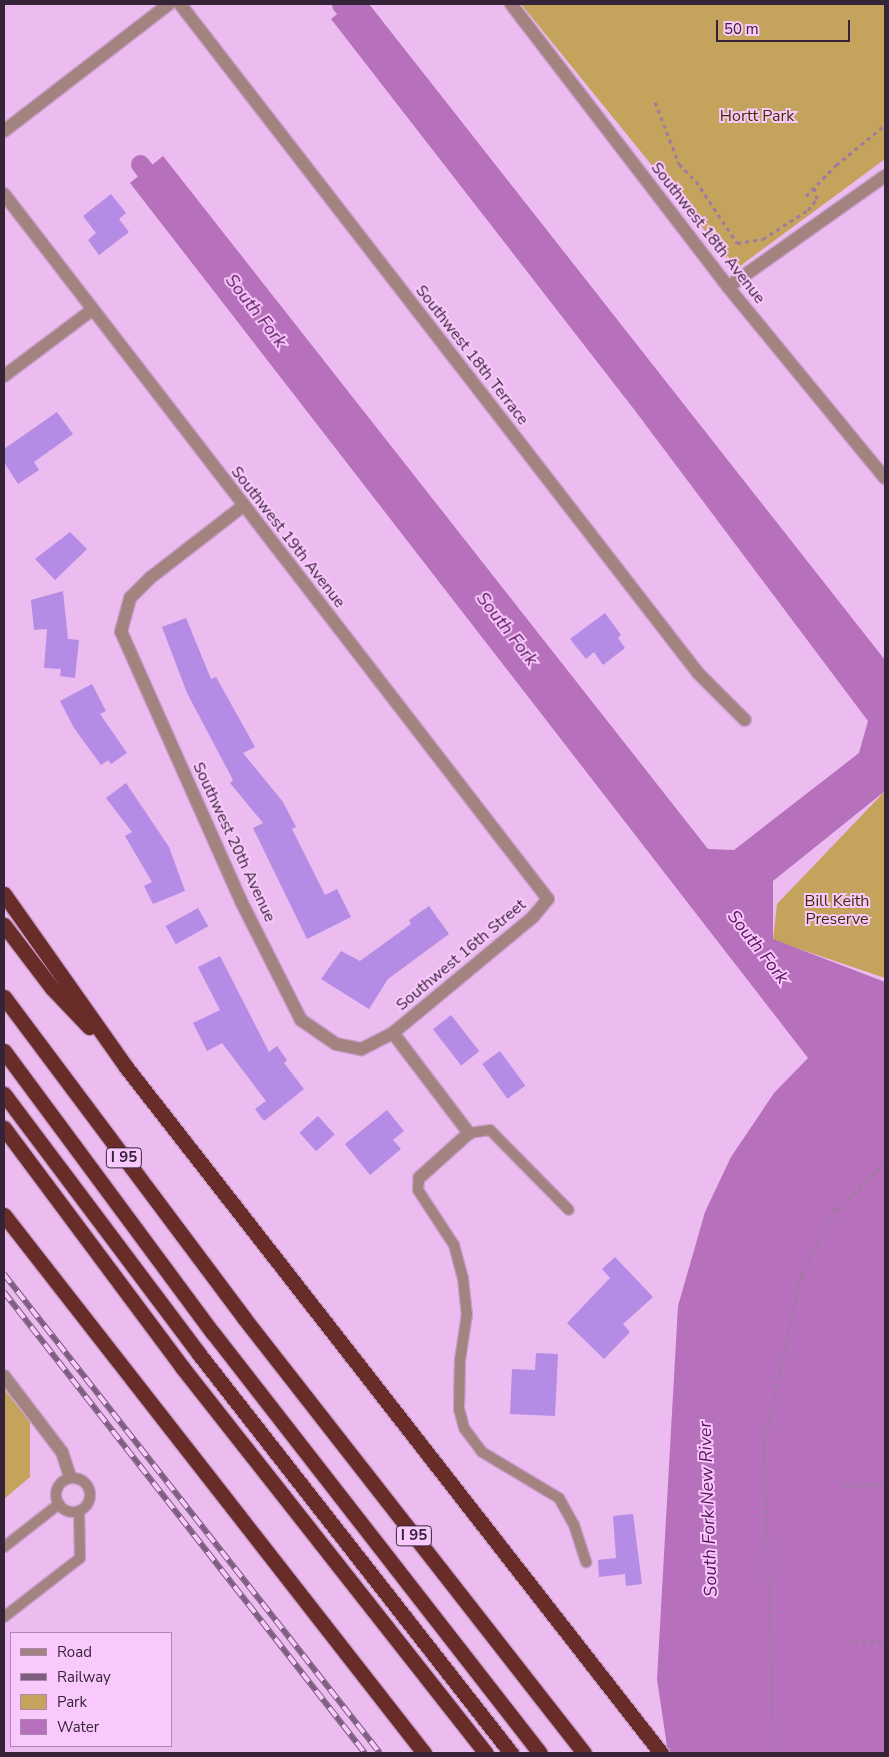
<!DOCTYPE html>
<style>
body{margin:0}
#map{position:relative;width:889px;height:1757px;overflow:hidden;background:#ecbbef;font-family:"Nunito Sans",sans-serif}
div>[style]{position:absolute}
.green>*{inset:0;background:#c5a35c}
.water>*{inset:0;background:#b770bc}
.canal>*{height:19px;margin:-9.5px;padding:0 9.5px;transform-origin:9.5px;border-radius:9.5px;background:#b770bc}
.building>*{inset:0;background:#b48be5;transform-origin:0 0}
.path>*{height:3px;margin-top:-1.5px;transform-origin:0;background:repeating-linear-gradient(90deg,#9f7ba1 0 4px,transparent 0 8px)}
.roads{filter:drop-shadow(1px 0 #c89dca) drop-shadow(-1px 0 #c89dca) drop-shadow(0 1px #c89dca) drop-shadow(0 -1px #c89dca)}
.lane>*{height:10px;margin:-5px;padding:0 5px;transform-origin:5px;border-radius:5px;background:#a28380}
.lane>.ring{margin:-5px;padding:0;box-sizing:content-box;background:none;border:10px solid #a28380;border-radius:50%}
.street>*{height:12px;margin:-6px;padding:0 6px;transform-origin:6px;border-radius:6px;background:#a28380}
.highway>*{height:15px;margin:-7.5px;padding:0 7.5px;transform-origin:7.5px;border-radius:7.5px;background:#682c29}
.rail>*{height:5.5px;margin-top:-2.75px;transform-origin:0;background:repeating-linear-gradient(90deg,#f9c8fc 0 11px,#7c5e7e 0 22px);box-sizing:border-box;border-block:1px solid #7c5e7e}
span{translate:-50% -50%;white-space:nowrap;text-align:center;line-height:1.15;-webkit-text-stroke:4px #f9c8fc;paint-order:stroke}
.shield-label span{padding:1px 4px;background:#f9c8fc;border:1px solid;border-radius:4px;-webkit-text-stroke-width:0}
.shield-label{font-size:15px;color:#362337;font-weight:700}
.park-label{font-size:16px;color:#412f00}
.street-label{font-size:16px;color:#362337}
.water-label{font-size:18px;color:#56145b;font-style:italic}
.frame{position:absolute;inset:0;border:5px solid #362337;pointer-events:none}
.legend{position:absolute;left:10px;top:1632px;width:162px;height:115px;box-sizing:border-box;background:#f9c8fc;border:1px solid #ab86ad;margin:0;padding:6px 9px;list-style:none;font-size:15px;color:#362337}
.legend li{display:flex;align-items:center;gap:10px;height:25px}
.legend b{width:25px;border:1px solid #ab86ad}
.scale{position:absolute;left:716px;top:20px;width:134px;height:22px;box-sizing:border-box;border:2px solid #362337;border-top:0;padding-left:6px;font-size:15px;line-height:18px;white-space:nowrap;color:#362337;-webkit-text-stroke:4px #f9c8fc;paint-order:stroke}
</style>
<div id="map">
<div class="green">
<div style="clip-path:polygon(521px 4px,885px 4px,885px 159px,736px 269px)"></div>
<div style="clip-path:polygon(885px 791px,885px 978px,773px 940px,777px 904px)"></div>
<div style="clip-path:polygon(4px 1389px,30px 1422px,30px 1477px,4px 1499px)"></div>
</div>
<div class="water">
<div style="clip-path:polygon(350px 4px,369px 4px,885px 660px,885px 791px,773px 881px,773px 939px,885px 982px,885px 1753px,668px 1753px,657px 1679px,678px 1306px,705px 1212px,731px 1157px,774px 1093px,808px 1058px,130px 183px,163px 156px,708px 849px,734px 850px,859px 753px,868px 721px,633px 408px,331px 19px)"></div>
</div>
<div class="canal">
<div style="left:341px;top:4px;width:32px;rotate:51deg"></div>
<div style="left:140px;top:164px;width:34px;rotate:52deg"></div>
</div>
<div class="building">
<div style="clip-path:polygon(111px 194px,126px 213px,119px 219px,129px 232px,99px 255px,88px 240px,96px 233px,83px 216px)"></div>
<div style="clip-path:polygon(57px 412px,73px 434px,34px 462px,39px 470px,18px 484px,4px 462px,4px 449px)"></div>
<div style="clip-path:polygon(70px 532px,87px 549px,55px 580px,35px 559px)"></div>
<div style="clip-path:polygon(63px 591px,68px 639px,79px 640px,75px 678px,60px 676px,61px 669px,44px 668px,47px 629px,34px 630px,31px 600px)"></div>
<div style="clip-path:polygon(605px 613px,621px 635px,618px 638px,625px 648px,603px 665px,594px 652px,586px 659px,570px 639px)"></div>
<div style="clip-path:polygon(186px 618px,211px 679px,216px 677px,255px 747px,243px 753px,283px 802px,296px 827px,292px 829px,325px 895px,337px 889px,351px 917px,307px 939px,253px 828px,263px 823px,230px 783px,233px 780px,187px 693px,162px 627px)"></div>
<div style="clip-path:polygon(92px 684px,106px 711px,100px 714px,127px 753px,111px 764px,108px 760px,101px 765px,74px 728px,60px 701px)"></div>
<div style="clip-path:polygon(126px 783px,169px 847px,185px 891px,153px 904px,144px 886px,152px 882px,125px 836px,132px 832px,106px 798px)"></div>
<div style="clip-path:polygon(429px 906px,449px 934px,388px 979px,369px 1009px,321px 979px,341px 951px,360px 961px,411px 924px,409px 920px)"></div>
<div style="left:198px;top:908px;width:21px;height:37px;rotate:61deg"></div>
<div style="clip-path:polygon(220px 956px,269px 1052px,277px 1046px,287px 1060px,284px 1063px,304px 1089px,264px 1121px,255px 1109px,266px 1101px,222px 1043px,207px 1051px,193px 1023px,220px 1010px,198px 967px)"></div>
<div style="left:451px;top:1015px;width:46px;height:23px;rotate:52deg"></div>
<div style="left:500px;top:1051px;width:43px;height:22px;rotate:54deg"></div>
<div style="clip-path:polygon(387px 1110px,404px 1131px,393px 1140px,401px 1149px,370px 1175px,345px 1144px)"></div>
<div style="left:318px;top:1116px;width:25px;height:25px;rotate:48deg"></div>
<div style="clip-path:polygon(615px 1257px,653px 1297px,623px 1324px,630px 1332px,604px 1359px,567px 1323px,610px 1278px,602px 1269px)"></div>
<div style="clip-path:polygon(536px 1353px,558px 1354px,555px 1416px,510px 1414px,512px 1369px,535px 1370px)"></div>
<div style="clip-path:polygon(633px 1514px,642px 1584px,626px 1586px,625px 1574px,599px 1577px,598px 1560px,616px 1558px,613px 1516px)"></div>
</div>
<div class="path">
<div style="left:655px;top:102px;width:66px;rotate:68.8deg"></div>
<div style="left:679px;top:164px;width:24px;rotate:45deg"></div>
<div style="left:696px;top:181px;width:74px;rotate:56.5deg"></div>
<div style="left:737px;top:243px;width:26px;rotate:-9deg"></div>
<div style="left:763px;top:239px;width:54px;rotate:-32.8deg"></div>
<div style="left:808px;top:210px;width:14px;rotate:-51deg"></div>
<div style="left:817px;top:199px;width:13px;rotate:-103deg"></div>
<div style="left:806px;top:196px;width:43px;rotate:-45.9deg"></div>
<div style="left:836px;top:165px;width:63px;rotate:-39.2deg"></div>
<div style="left:845px;top:1486px;width:40px;rotate:-2.9deg"></div>
<div style="left:854px;top:1642px;width:31px;rotate:-2deg"></div>
<div style="left:774px;top:1753px;width:311px;rotate:-91.8deg"></div>
<div style="left:764px;top:1442px;width:171px;rotate:-77.5deg"></div>
<div style="left:801px;top:1275px;width:74px;rotate:-61.7deg"></div>
<div style="left:836px;top:1210px;width:68px;rotate:-43.8deg"></div>
</div>
<div class="roads">
<div class="lane">
<div style="left:469px;top:1133px;width:21px;rotate:-8deg"></div>
<div style="left:490px;top:1130px;width:112px;rotate:45.4deg"></div>
<div style="left:419px;top:1178px;width:12px;rotate:95deg"></div>
<div style="left:418px;top:1190px;width:66px;rotate:56.8deg"></div>
<div style="left:454px;top:1245px;width:34px;rotate:75deg"></div>
<div style="left:463px;top:1278px;width:36px;rotate:84deg"></div>
<div style="left:467px;top:1314px;width:47px;rotate:98.7deg"></div>
<div style="left:460px;top:1360px;width:49px;rotate:91.2deg"></div>
<div style="left:459px;top:1409px;width:20px;rotate:75deg"></div>
<div style="left:464px;top:1428px;width:30px;rotate:53deg"></div>
<div style="left:482px;top:1452px;width:90px;rotate:30.9deg"></div>
<div style="left:559px;top:1498px;width:31px;rotate:61deg"></div>
<div style="left:574px;top:1525px;width:39px;rotate:72deg"></div>
<div class="ring" style="left:56px;top:1478px;width:24px;height:24px"></div>
<div style="left:4px;top:1547px;width:70px;rotate:-38deg"></div>
<div style="left:4px;top:1617px;width:96px;rotate:-37.8deg"></div>
<div style="left:80px;top:1558px;width:47px;rotate:-91.2deg"></div>
</div>
<div class="street">
<div style="left:180px;top:4px;width:846px;rotate:52.25deg"></div>
<div style="left:698px;top:673px;width:66px;rotate:45deg"></div>
<div style="left:511px;top:4px;width:357px;rotate:52.5deg"></div>
<div style="left:728px;top:287px;width:247px;rotate:50.6deg"></div>
<div style="left:4px;top:131px;width:208px;rotate:-37.6deg"></div>
<div style="left:4px;top:194px;width:890px;rotate:52.35deg"></div>
<div style="left:548px;top:899px;width:23px;rotate:130deg"></div>
<div style="left:533px;top:917px;width:182px;rotate:140.4deg"></div>
<div style="left:393px;top:1033px;width:36px;rotate:153deg"></div>
<div style="left:361px;top:1049px;width:25px;rotate:-169deg"></div>
<div style="left:336px;top:1044px;width:42px;rotate:-145.6deg"></div>
<div style="left:301px;top:1020px;width:133px;rotate:-116.8deg"></div>
<div style="left:241px;top:901px;width:295px;rotate:-114deg"></div>
<div style="left:121px;top:632px;width:35px;rotate:-75deg"></div>
<div style="left:130px;top:598px;width:28px;rotate:-45deg"></div>
<div style="left:150px;top:578px;width:118px;rotate:-37.7deg"></div>
<div style="left:728px;top:287px;width:192px;rotate:-35.3deg"></div>
<div style="left:4px;top:376px;width:110px;rotate:-36.9deg"></div>
<div style="left:393px;top:1033px;width:126px;rotate:52.8deg"></div>
<div style="left:469px;top:1133px;width:67px;rotate:138deg"></div>
<div style="left:4px;top:1376px;width:96px;rotate:52.7deg"></div>
<div style="left:62px;top:1452px;width:26px;rotate:72deg"></div>
</div>
<div class="highway">
<div style="left:4px;top:894px;width:212px;rotate:54.8deg"></div>
<div style="left:126px;top:1067px;width:870px;rotate:52.05deg"></div>
<div style="left:4px;top:925px;width:79px;rotate:52.7deg"></div>
<div style="left:52px;top:988px;width:54px;rotate:46.5deg"></div>
<div style="left:4px;top:997px;width:401px;rotate:53.2deg"></div>
<div style="left:244px;top:1318px;width:552px;rotate:51.99deg"></div>
<div style="left:4px;top:1051px;width:351px;rotate:53.5deg"></div>
<div style="left:213px;top:1333px;width:532px;rotate:52.1deg"></div>
<div style="left:4px;top:1094px;width:325px;rotate:53.1deg"></div>
<div style="left:199px;top:1354px;width:507px;rotate:51.98deg"></div>
<div style="left:4px;top:1128px;width:298px;rotate:53.3deg"></div>
<div style="left:182px;top:1367px;width:491px;rotate:51.8deg"></div>
<div style="left:4px;top:1215px;width:683px;rotate:52.02deg"></div>
</div>
</div>
<div class="rail">
<div style="left:4px;top:1274px;width:609px;rotate:51.87deg"></div>
<div style="left:4px;top:1292px;width:586px;rotate:51.94deg"></div>
</div>
<div class="shield-label">
<span style="left:124px;top:1158px">I 95</span>
<span style="left:414px;top:1536px">I 95</span>
</div>
<div class="park-label">
<span style="left:757px;top:116px">Hortt Park</span>
<span style="left:837px;top:910px">Bill Keith<br>Preserve</span>
</div>
<div class="street-label">
<span style="left:708px;top:233px;rotate:52deg">Southwest 18th Avenue</span>
<span style="left:472px;top:355px;rotate:52deg">Southwest 18th Terrace</span>
<span style="left:288px;top:537px;rotate:52deg">Southwest 19th Avenue</span>
<span style="left:234px;top:842px;rotate:65deg">Southwest 20th Avenue</span>
<span style="left:461px;top:955px;rotate:-40deg">Southwest 16th Street</span>
</div>
<div class="water-label">
<span style="left:256px;top:311px;rotate:52deg">South Fork</span>
<span style="left:507px;top:629px;rotate:52deg">South Fork</span>
<span style="left:758px;top:947px;rotate:52deg">South Fork</span>
<span style="left:708px;top:1509px;rotate:-92deg">South Fork New River</span>
</div>
<div class="frame"></div>
<ul class="legend">
<li><b style="height:6px;background:#a28380"></b>Road</li>
<li><b style="height:6px;background:#7c5e7e"></b>Railway</li>
<li><b style="height:14px;background:#c5a35c"></b>Park</li>
<li><b style="height:14px;background:#b770bc"></b>Water</li>
</ul>
<div class="scale">50 m</div>
</div>
